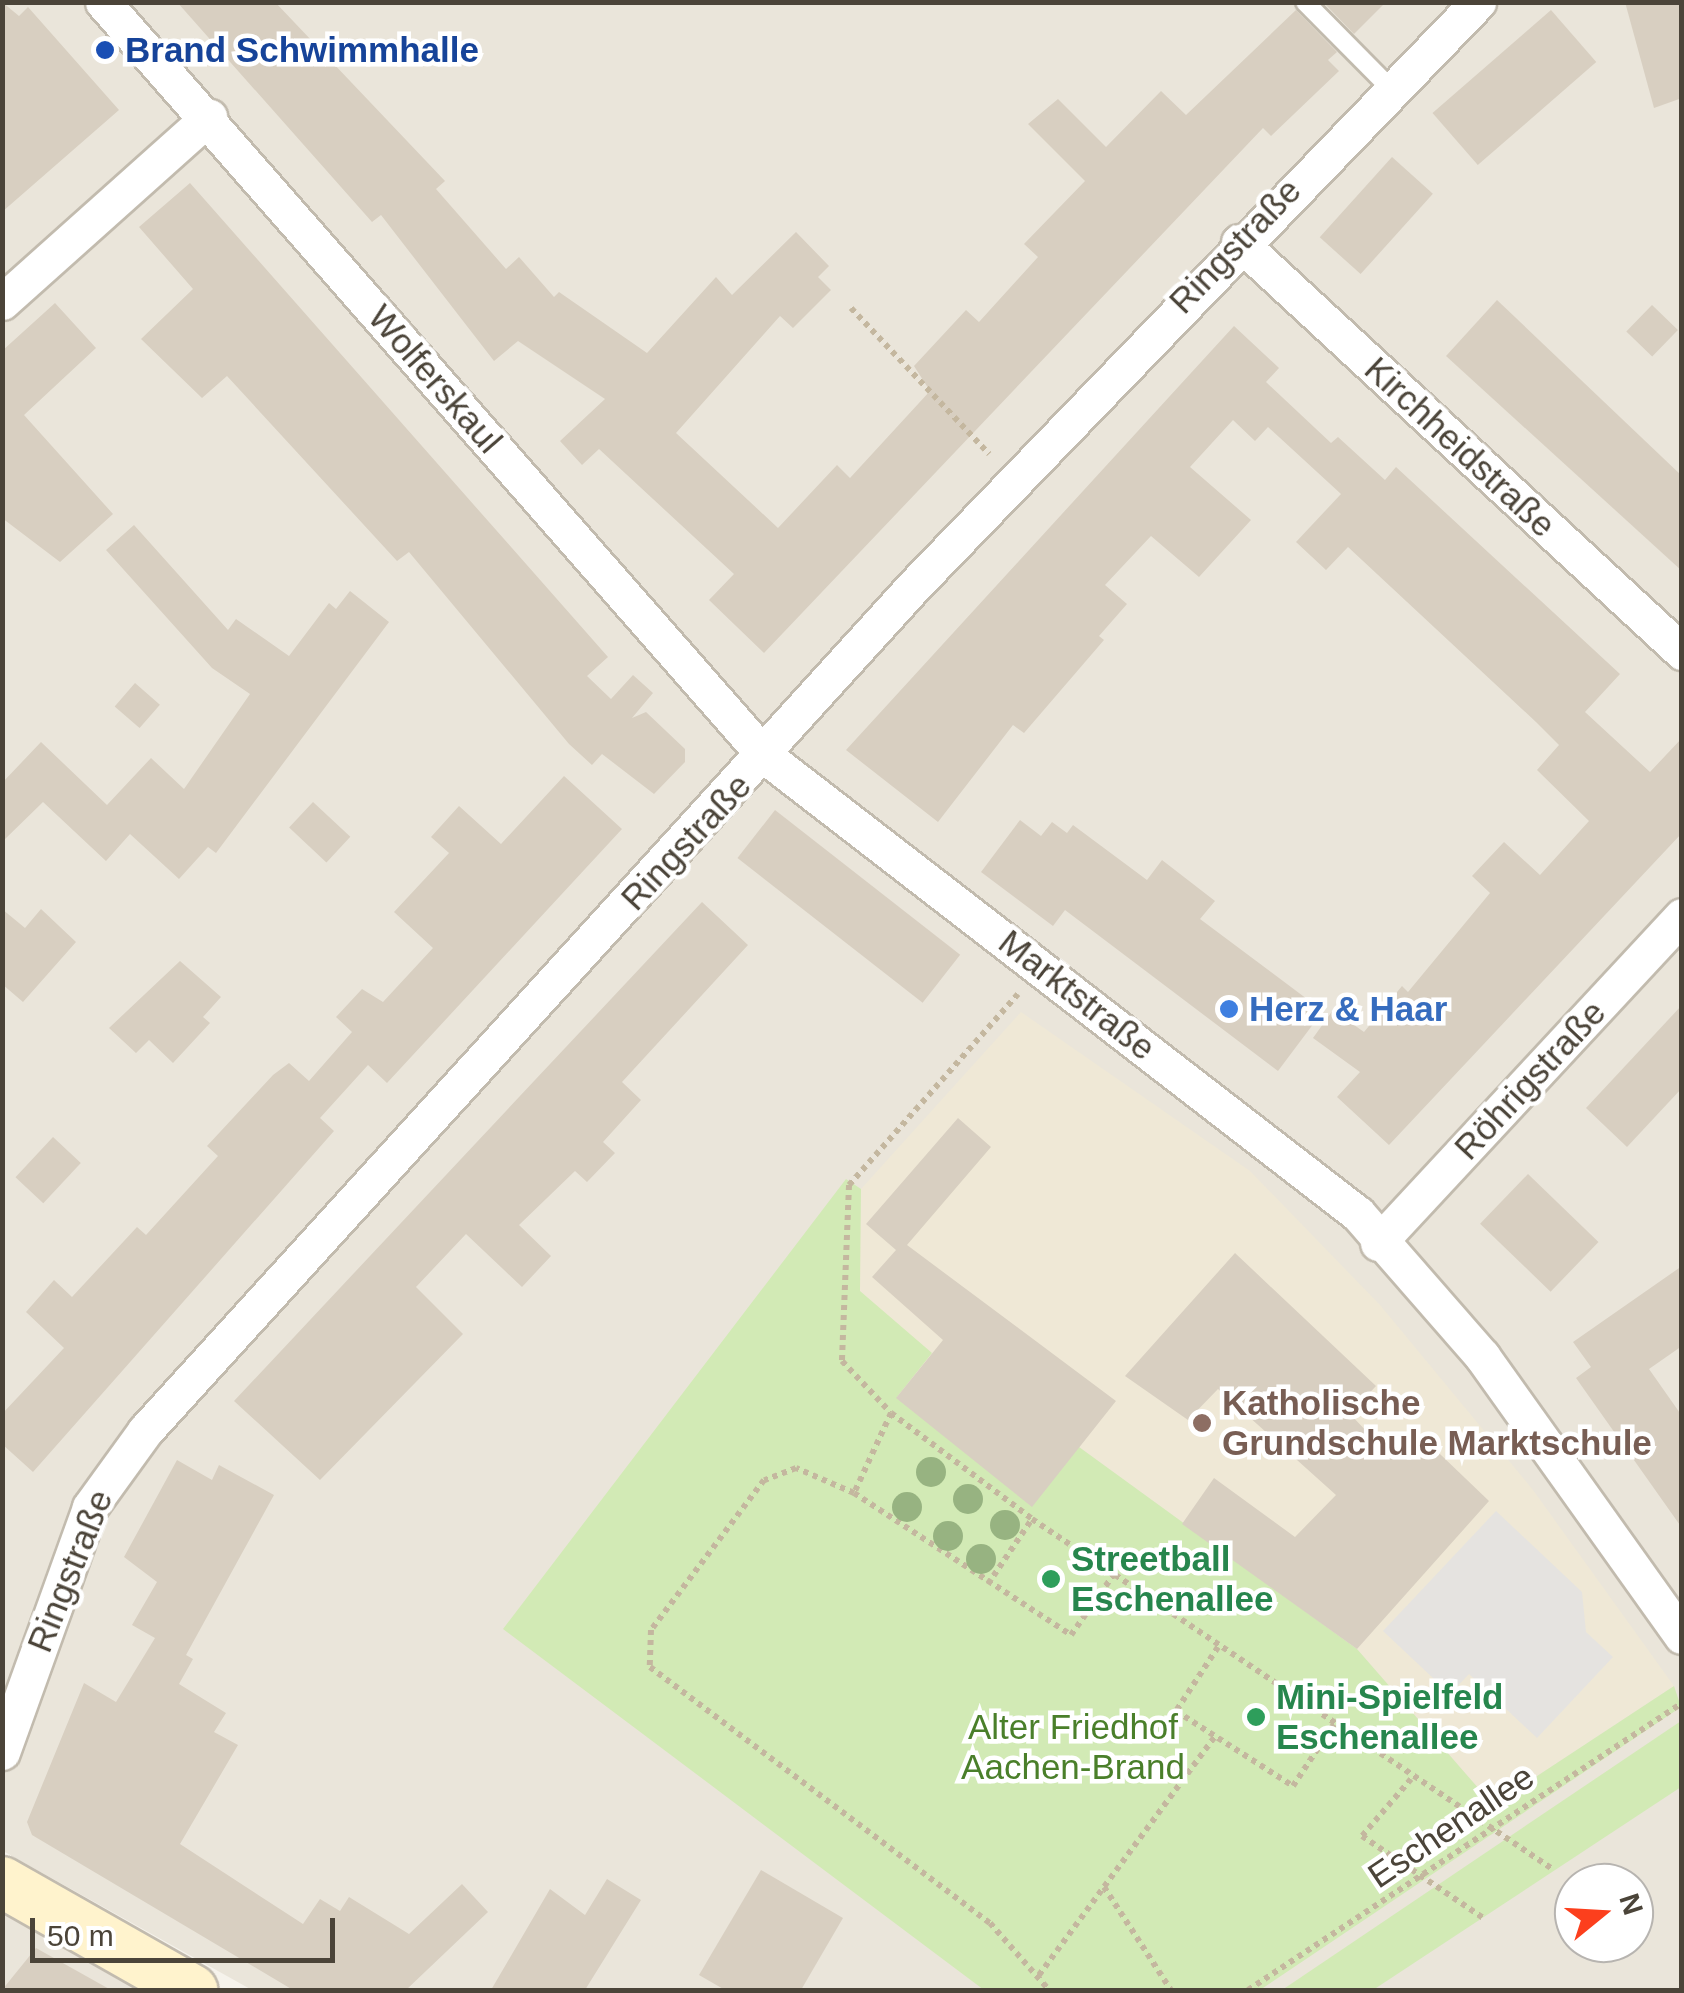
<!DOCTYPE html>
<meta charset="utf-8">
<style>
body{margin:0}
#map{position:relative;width:1684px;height:1993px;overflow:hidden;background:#f6f3ec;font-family:Helvetica,sans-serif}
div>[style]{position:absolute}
.residential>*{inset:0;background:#eae5da}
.education>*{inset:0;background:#efe8d6}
.green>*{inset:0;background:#d2eab5}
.parking>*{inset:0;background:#e5e3e0}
.building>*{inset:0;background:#d8cfc1;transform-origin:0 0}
.path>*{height:6px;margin-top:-3px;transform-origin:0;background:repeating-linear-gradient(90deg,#c4b79f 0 5px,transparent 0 10px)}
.roads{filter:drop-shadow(2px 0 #c2bbae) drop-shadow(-2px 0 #c2bbae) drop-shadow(0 2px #c2bbae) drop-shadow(0 -2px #c2bbae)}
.lane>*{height:18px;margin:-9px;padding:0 9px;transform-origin:9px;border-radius:9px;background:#fff}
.street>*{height:35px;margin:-17.5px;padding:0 17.5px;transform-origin:17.5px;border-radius:17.5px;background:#fff}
.secondary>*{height:50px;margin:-25px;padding:0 25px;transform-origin:25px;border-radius:25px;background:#fff3cd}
.trees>*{width:30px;height:30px;margin:-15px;border-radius:50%;background:#97b381}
.dots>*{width:28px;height:28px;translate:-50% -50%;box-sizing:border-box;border:5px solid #fff;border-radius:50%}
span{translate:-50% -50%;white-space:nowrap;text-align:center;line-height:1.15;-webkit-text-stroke:9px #fff;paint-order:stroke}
.transit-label{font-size:35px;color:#164399;font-weight:700}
.left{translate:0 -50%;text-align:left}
.street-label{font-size:35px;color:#4b4439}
.shop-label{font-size:35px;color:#366cbe;font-weight:700}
.education-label{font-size:35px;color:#785e54;font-weight:700}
.leisure-label{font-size:35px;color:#27864d;font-weight:700}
.park-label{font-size:35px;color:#4a7f2a}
.frame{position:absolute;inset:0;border:5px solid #4b4439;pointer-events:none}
.north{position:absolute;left:1554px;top:1863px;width:100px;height:100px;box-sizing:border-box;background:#fff;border:2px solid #b7b4b0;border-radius:50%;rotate:72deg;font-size:28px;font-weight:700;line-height:40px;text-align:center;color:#4b4439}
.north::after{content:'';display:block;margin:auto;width:35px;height:45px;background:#fc3f1d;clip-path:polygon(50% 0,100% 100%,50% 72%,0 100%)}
.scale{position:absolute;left:30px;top:1918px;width:305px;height:45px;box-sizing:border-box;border:5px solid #4b4439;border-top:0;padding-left:12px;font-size:30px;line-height:35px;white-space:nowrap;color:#4b4439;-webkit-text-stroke:8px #fff;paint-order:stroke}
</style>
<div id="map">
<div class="residential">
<div style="clip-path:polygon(evenodd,3px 3px,1681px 3px,1681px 1990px,252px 1990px,3px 1851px,3px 3px,1574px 1883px,1634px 1883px,1634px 1943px,1574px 1943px,1574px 1883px)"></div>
<div style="clip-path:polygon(3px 1909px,140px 1990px,3px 1990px)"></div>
</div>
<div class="education">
<div style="clip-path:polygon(1021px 1012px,1250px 1171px,1380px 1305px,1533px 1490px,1674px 1686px,1493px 1805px,1357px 1649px,1080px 1448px,1032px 1507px,896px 1398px,859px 1291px,861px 1189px)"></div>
</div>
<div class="green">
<div style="clip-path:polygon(846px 1179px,861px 1189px,860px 1291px,932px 1353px,897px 1397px,1079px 1447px,1357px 1649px,1493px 1805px,1674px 1686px,1681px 1707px,1260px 1990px,984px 1990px,503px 1629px)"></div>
<div style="clip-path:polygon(1681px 1721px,1681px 1787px,1373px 1990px,1282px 1990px)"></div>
</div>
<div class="parking">
<div style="clip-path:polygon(1496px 1511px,1582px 1592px,1586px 1632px,1613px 1657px,1537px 1738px,1469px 1674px,1450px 1694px,1383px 1631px)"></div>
</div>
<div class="building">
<div style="clip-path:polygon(2px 2px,19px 16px,28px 7px,119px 110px,2px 212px)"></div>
<div style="clip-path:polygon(177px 2px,275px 2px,445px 181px,436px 189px,506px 269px,519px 257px,554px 297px,559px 292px,647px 353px,716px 277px,732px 295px,796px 232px,829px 266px,818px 277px,831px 290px,793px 328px,780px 316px,676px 433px,778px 528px,837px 465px,850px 478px,930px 391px,914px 366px,966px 310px,979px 322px,1038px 257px,1024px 244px,1085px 181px,1028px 124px,1058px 99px,1106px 147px,1161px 91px,1186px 115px,1296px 10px,1337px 52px,1328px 60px,1339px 71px,1271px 136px,1263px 128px,764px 653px,709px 600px,734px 574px,599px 449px,582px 465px,560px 441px,605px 399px,518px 341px,494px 361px,381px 215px,372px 222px)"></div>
<div style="clip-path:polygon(1323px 2px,1386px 2px,1354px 34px)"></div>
<div style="clip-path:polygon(1625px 2px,1682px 2px,1682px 98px,1654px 108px)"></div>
<div style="left:1551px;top:10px;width:69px;height:157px;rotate:49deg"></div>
<div style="left:1392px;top:157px;width:55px;height:108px;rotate:42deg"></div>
<div style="clip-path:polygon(190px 183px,608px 657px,587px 676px,611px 699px,633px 675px,653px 693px,632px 718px,646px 712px,685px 749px,685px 762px,654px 794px,602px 754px,592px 765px,569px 744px,409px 552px,397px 561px,227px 376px,202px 398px,141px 339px,193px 289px,139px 227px)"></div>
<div style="clip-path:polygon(1497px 300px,1682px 476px,1682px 571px,1446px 356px)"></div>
<div style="clip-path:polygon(55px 303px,96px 348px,24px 415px,113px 514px,60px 562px,2px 518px,2px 351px)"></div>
<div style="left:1652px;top:305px;width:36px;height:37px;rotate:44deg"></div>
<div style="clip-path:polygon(1234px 326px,1279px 368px,1266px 382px,1331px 443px,1338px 437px,1385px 480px,1396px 467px,1620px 674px,1585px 712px,1650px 772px,1682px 738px,1682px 833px,1389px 1145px,1337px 1097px,1360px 1072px,1313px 1038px,1333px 1010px,1364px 1032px,1402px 986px,1408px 992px,1490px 893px,1472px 876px,1504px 842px,1540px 875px,1589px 821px,1537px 770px,1559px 745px,1536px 722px,1348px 547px,1326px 570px,1296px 542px,1341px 494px,1268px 427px,1255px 441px,1233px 420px,1190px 467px,1251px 520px,1199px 577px,1151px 536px,1105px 585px,1127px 604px,1099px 636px,1104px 640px,1024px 733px,1013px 725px,938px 822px,846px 750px)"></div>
<div style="clip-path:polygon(134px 525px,228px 630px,236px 619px,289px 656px,329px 603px,336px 609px,350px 591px,389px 622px,216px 853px,208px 847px,179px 879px,130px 834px,106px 861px,43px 802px,2px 842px,2px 783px,41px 742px,107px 805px,151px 758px,184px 789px,250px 694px,212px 668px,106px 550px)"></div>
<div style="left:135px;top:683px;width:33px;height:31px;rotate:41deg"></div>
<div style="clip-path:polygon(564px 776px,622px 829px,387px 1083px,368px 1065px,320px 1118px,334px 1131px,33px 1472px,2px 1444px,2px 1414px,64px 1348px,26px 1312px,54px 1280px,72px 1297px,137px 1227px,146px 1235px,218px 1156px,207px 1146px,273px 1075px,289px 1063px,309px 1081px,352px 1032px,336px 1017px,362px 989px,383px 1002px,433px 948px,394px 912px,449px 853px,431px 837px,459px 806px,501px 844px)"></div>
<div style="left:313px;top:802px;width:51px;height:35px;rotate:43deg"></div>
<div style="left:775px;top:810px;width:235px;height:61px;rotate:38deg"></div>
<div style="clip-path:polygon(1020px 820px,1041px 836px,1052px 822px,1067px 833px,1073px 825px,1147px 880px,1162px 860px,1215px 901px,1200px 919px,1323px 1011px,1278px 1071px,1065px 910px,1053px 926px,981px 872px)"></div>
<div style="clip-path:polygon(702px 902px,748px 945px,622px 1082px,641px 1100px,603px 1142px,615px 1153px,587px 1182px,575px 1171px,519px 1225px,551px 1256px,522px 1287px,466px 1234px,416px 1287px,463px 1334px,320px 1480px,234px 1401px)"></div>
<div style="clip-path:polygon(2px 909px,25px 928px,41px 909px,76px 942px,23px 1002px,2px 984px)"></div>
<div style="clip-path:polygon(180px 961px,221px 997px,203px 1017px,210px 1023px,173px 1063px,149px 1040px,136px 1053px,109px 1028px)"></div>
<div style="clip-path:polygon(1682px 1005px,1682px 1088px,1627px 1147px,1586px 1108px)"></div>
<div style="clip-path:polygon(958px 1118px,991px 1147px,907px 1245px,1116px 1401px,1032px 1507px,896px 1398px,943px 1340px,872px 1277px,896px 1250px,866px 1224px)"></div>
<div style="left:53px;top:1137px;width:38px;height:55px;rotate:43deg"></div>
<div style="left:1528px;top:1174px;width:98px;height:69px;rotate:44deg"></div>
<div style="clip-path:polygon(1235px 1253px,1376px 1386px,1350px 1414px,1393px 1459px,1417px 1432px,1489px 1501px,1357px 1649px,1182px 1524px,1214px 1478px,1295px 1537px,1336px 1495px,1218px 1389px,1188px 1420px,1125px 1376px)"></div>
<div style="clip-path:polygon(1682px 1266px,1682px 1346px,1649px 1369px,1682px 1416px,1682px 1528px,1576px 1378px,1591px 1367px,1573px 1342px)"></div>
<div style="clip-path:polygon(177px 1460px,212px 1480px,219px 1465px,274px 1495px,186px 1655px,193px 1659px,179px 1684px,226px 1713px,214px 1732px,238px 1745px,180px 1844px,303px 1924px,320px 1899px,340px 1911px,349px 1897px,409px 1934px,462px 1884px,488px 1912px,406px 1990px,293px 1990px,32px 1835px,27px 1822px,84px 1683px,116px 1702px,155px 1638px,132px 1625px,157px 1582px,124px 1557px)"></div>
<div style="clip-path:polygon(761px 1870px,843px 1918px,801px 1990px,725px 1990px,699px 1975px)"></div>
<div style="clip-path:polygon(607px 1879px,641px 1900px,585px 1990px,491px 1990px,550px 1889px,585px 1915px)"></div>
<div style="clip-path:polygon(36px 1948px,111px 1990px,2px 1990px)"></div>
</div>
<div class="path">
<div style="left:851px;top:308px;width:201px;rotate:46.6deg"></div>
<div style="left:1018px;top:994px;width:255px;rotate:131.5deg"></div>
<div style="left:849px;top:1185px;width:176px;rotate:92.3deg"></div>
<div style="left:842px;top:1361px;width:71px;rotate:46.7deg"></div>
<div style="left:891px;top:1413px;width:176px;rotate:36.9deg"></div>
<div style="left:1032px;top:1519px;width:629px;rotate:33.92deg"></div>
<div style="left:891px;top:1413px;width:88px;rotate:114.8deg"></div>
<div style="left:854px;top:1493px;width:63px;rotate:-156.7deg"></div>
<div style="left:796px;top:1468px;width:34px;rotate:159deg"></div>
<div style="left:764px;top:1480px;width:188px;rotate:127deg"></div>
<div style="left:651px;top:1630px;width:37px;rotate:92deg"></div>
<div style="left:650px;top:1667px;width:426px;rotate:37deg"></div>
<div style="left:990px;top:1923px;width:89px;rotate:48.6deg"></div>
<div style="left:854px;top:1493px;width:259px;rotate:33.2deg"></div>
<div style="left:1071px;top:1635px;width:75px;rotate:-54.8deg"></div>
<div style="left:988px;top:1584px;width:78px;rotate:-55.9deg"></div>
<div style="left:1218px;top:1647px;width:77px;rotate:123.3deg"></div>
<div style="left:1176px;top:1711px;width:139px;rotate:32.7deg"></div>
<div style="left:1293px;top:1786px;width:74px;rotate:-56.5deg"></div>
<div style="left:1411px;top:1779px;width:75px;rotate:130.7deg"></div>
<div style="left:1362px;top:1836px;width:146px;rotate:34.1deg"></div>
<div style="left:1104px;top:1887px;width:123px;rotate:57deg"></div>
<div style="left:1039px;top:1975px;width:297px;rotate:-53.6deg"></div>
<div style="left:1248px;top:1990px;width:520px;rotate:-33.48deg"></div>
</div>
<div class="roads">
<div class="lane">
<div style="left:1305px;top:2px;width:118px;rotate:45.3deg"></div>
</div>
<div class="street">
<div style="left:103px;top:2px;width:1003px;rotate:48.72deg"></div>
<div style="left:765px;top:756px;width:749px;rotate:37.68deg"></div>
<div style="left:1358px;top:1214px;width:189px;rotate:48.9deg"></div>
<div style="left:1482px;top:1356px;width:344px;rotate:54.5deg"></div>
<div style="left:1239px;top:242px;width:604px;rotate:42.78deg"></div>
<div style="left:2px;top:302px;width:278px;rotate:-41.8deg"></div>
<div style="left:1378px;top:1243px;width:446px;rotate:-47.1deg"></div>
<div style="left:2px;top:1752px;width:260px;rotate:-70.2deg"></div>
<div style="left:90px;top:1507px;width:94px;rotate:-54.1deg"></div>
<div style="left:145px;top:1431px;width:1140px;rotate:-47.7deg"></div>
<div style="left:912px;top:588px;width:815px;rotate:-45.99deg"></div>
</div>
<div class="secondary">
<div style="left:2px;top:1882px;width:219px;rotate:29.6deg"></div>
</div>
</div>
<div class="trees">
<div style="left:931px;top:1472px"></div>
<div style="left:968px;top:1499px"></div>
<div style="left:907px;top:1507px"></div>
<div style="left:1005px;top:1525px"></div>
<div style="left:948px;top:1536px"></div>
<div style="left:981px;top:1559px"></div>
</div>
<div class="dots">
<div style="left:105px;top:50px;background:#1a4fb4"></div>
<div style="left:1229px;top:1009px;background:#3f7fe0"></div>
<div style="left:1202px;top:1423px;background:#8d6e63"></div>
<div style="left:1051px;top:1579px;background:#2e9e5b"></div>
<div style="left:1256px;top:1717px;background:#2e9e5b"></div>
</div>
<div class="transit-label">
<span class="left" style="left:125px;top:50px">Brand Schwimmhalle</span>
</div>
<div class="street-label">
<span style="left:1235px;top:246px;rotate:-46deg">Ringstraße</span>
<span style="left:435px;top:379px;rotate:49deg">Wolferskaul</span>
<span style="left:1460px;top:447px;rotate:43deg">Kirchheidstraße</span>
<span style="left:686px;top:842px;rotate:-47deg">Ringstraße</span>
<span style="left:1077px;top:995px;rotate:38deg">Marktstraße</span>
<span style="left:1530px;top:1080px;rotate:-47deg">Röhrigstraße</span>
<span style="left:70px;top:1571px;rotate:-68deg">Ringstraße</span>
<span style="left:1451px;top:1826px;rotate:-34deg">Eschenallee</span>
</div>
<div class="shop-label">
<span class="left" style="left:1249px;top:1009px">Herz &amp; Haar</span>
</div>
<div class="education-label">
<span class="left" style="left:1222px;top:1423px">Katholische<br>Grundschule Marktschule</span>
</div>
<div class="leisure-label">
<span class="left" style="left:1071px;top:1579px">Streetball<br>Eschenallee</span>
<span class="left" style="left:1276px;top:1717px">Mini-Spielfeld<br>Eschenallee</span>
</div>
<div class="park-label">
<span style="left:1073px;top:1747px">Alter Friedhof<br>Aachen-Brand</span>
</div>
<div class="frame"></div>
<div class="north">N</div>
<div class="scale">50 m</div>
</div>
